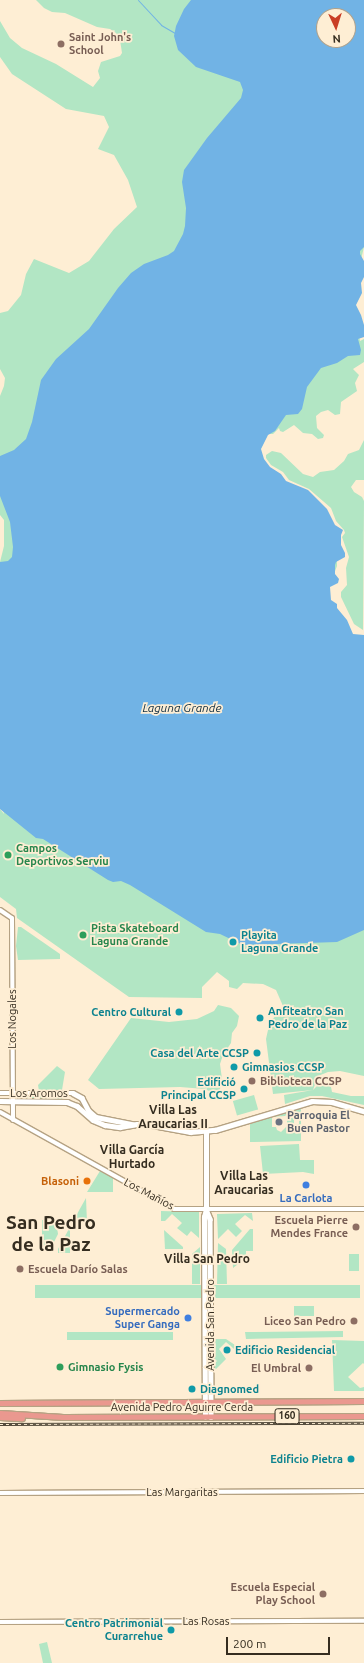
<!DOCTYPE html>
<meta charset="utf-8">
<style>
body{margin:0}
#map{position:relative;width:364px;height:1663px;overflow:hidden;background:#feeed4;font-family:Ubuntu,sans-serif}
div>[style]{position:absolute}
.green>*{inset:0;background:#b2e6c4;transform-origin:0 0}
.water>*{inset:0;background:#71b3e5}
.stream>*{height:1px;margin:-0.5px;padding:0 0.5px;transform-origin:0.5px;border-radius:0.5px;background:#71b3e5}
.roads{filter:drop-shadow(1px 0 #b5a283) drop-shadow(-1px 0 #b5a283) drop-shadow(0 1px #b5a283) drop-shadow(0 -1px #b5a283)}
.tertiary>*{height:4px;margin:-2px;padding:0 2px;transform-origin:2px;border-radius:2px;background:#fff}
.secondary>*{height:4.5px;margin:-2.25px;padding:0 2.25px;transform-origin:2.25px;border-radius:2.25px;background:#fff}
.trunk>*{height:5px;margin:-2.5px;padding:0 2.5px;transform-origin:2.5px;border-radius:2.5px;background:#ea988f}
.rail>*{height:2.5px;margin-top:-1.25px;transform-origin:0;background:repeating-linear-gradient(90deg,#feeed4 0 3px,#514839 0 6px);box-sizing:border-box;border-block:1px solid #514839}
.dots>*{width:11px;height:11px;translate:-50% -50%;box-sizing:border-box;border:2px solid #feeed4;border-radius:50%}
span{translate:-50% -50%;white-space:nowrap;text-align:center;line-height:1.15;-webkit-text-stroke:3.5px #feeed4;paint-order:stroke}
.shield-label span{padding:1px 3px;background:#feeed4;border:1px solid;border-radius:3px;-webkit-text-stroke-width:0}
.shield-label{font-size:10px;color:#352d20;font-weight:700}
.education-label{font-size:11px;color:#785e54;font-weight:700}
.left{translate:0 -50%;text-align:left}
.right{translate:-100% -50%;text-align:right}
.leisure-label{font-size:11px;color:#27864d;font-weight:700}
.culture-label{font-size:11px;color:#0d838f;font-weight:700}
.street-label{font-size:11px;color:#352d20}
.worship-label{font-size:11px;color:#5b616d;font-weight:700}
.food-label{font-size:11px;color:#c56008;font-weight:700}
.shop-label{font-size:11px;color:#366cbe;font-weight:700}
.water-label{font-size:12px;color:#102e42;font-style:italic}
.neighbourhood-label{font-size:12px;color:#352d20;font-weight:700}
.town-label{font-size:19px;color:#352d20;font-weight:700}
.north{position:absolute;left:316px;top:8px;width:40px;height:40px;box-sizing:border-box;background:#feeed4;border:1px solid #aea18c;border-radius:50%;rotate:176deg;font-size:11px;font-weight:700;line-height:16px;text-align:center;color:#352d20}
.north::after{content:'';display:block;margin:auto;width:14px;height:18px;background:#c93e25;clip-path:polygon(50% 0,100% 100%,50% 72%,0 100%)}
.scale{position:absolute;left:226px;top:1637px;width:104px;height:18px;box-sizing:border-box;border:2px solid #352d20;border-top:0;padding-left:5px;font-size:12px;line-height:14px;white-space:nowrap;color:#352d20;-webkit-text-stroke:3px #feeed4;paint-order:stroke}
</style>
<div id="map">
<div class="green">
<div style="clip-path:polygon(evenodd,36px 0,364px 0,364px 247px,352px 297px,360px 341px,364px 339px,364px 362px,353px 369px,359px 375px,355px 383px,357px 391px,341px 402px,340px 414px,335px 415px,328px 410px,321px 412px,316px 416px,317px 428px,324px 435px,323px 438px,318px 439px,312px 434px,303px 433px,294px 425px,283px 432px,280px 431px,279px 428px,273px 434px,266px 434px,258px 452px,337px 557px,337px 566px,329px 587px,327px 601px,351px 635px,364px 642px,364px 1076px,340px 1071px,328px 1072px,318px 1076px,313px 1090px,318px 1085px,323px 1083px,331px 1087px,332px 1092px,351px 1096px,364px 1096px,364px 1105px,322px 1096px,310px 1096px,285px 1104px,284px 1095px,313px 1090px,273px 1094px,266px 1039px,270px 1021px,277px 1015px,283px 1006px,276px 990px,263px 984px,243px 983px,237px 989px,229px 987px,229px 981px,217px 972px,202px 987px,202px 998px,129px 997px,17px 918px,16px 909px,0 897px,0 809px,4px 814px,0 798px,0 562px,4px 546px,4px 520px,0 515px,0 396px,4px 386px,5px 378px,0 369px,0 313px,8px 311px,21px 295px,26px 274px,34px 259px,69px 273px,89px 261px,114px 229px,137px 207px,128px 180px,114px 155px,98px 149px,109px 127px,104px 116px,66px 109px,12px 74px,0 57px,0 21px,10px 38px,22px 48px,56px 64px,93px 87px,100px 78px,98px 71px,101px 62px,120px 56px,122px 53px,120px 40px,116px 33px,110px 29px,97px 27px,65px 13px,52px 12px,44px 8px,36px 0,324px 16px,348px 16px,348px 40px,324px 40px,324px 16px)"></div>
<div style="clip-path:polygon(364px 440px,364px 480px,356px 480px,351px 487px,354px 492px,362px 497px,364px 501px,363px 630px,354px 624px,341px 597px,341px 592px,347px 585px,346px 568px,349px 557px,342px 537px,345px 533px,344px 530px,336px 521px,331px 508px,309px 489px,289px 480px,283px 472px,271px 465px,266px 458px,266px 455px,272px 451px,281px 453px,303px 474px,313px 477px,320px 472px,334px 470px,344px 461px,348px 454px,359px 450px)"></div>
<div style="clip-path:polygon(18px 927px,21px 927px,60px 954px,60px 959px,18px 960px,16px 946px)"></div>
<div style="clip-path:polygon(218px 1005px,231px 1008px,239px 1016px,237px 1026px,232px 1033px,231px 1043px,223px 1055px,220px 1064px,222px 1079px,219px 1094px,215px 1094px,205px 1089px,180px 1087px,99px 1089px,88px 1080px,131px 1018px,169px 1022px,197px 1019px,214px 1011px)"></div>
<div style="clip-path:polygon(57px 1066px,65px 1072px,62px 1090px,39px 1091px,38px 1085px)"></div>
<div style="clip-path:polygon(17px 1094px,62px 1095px,62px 1099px,19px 1099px)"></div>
<div style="left:254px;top:1095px;width:15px;height:22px;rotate:74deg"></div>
<div style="clip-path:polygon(evenodd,301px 1107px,301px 1141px,250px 1142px,250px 1124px,301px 1107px,299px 1112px,299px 1124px,295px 1125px,295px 1131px,291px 1131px,290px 1125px,294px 1125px,294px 1120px,298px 1120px,298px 1118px,287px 1118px,287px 1126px,281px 1132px,277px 1130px,276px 1127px,272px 1127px,272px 1117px,285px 1116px,288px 1113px,299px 1112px)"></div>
<div style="clip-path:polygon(299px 1144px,300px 1160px,314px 1160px,314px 1174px,303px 1172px,263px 1174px,260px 1146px)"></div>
<div style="clip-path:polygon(100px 1171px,113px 1178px,113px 1192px,87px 1192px)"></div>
<div style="clip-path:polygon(86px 1198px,87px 1223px,72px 1223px)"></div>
<div style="clip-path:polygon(161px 1211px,199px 1212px,199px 1238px,191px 1231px,187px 1236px,177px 1228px,182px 1223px,172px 1214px,165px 1221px,161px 1221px)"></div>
<div style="clip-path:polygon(252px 1213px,253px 1221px,245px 1215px,235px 1224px,242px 1231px,236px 1237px,228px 1229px,218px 1239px,217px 1214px)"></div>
<div style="clip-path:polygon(42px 1220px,56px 1220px,58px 1234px,52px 1246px,42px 1246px)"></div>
<div style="clip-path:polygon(70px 1227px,70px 1253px,58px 1253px,58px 1249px)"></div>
<div style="clip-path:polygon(250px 1229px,253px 1229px,253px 1251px,246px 1251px,246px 1258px,233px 1268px,232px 1250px)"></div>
<div style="clip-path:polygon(164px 1230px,183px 1247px,183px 1249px,165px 1249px)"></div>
<div style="clip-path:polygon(218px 1243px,226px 1249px,227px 1284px,217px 1284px)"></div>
<div style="clip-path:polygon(200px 1247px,200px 1284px,192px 1284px,192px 1254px)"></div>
<div style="left:349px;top:1254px;width:10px;height:17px"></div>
<div style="left:360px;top:1285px;width:13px;height:325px;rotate:90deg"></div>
<div style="left:294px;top:1306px;width:20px;height:10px"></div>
<div style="clip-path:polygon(343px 1331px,343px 1337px,246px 1339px,245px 1332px)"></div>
<div style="left:67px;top:1332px;width:106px;height:8px"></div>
<div style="clip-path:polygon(214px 1339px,226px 1339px,241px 1349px,236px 1347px,234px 1349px,226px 1342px,219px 1349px,226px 1359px,216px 1369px,213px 1370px)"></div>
<div style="clip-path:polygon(332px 1340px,364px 1341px,364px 1364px,363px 1363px,348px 1377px,360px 1388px,364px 1387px,364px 1391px,334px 1391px)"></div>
<div style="clip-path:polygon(47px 1642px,52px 1663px,43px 1663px,39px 1644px)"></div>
</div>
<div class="water">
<div style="clip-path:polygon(evenodd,191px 0,364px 0,364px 247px,360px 251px,360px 254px,364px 261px,364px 277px,361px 283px,362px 293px,356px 305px,361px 315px,364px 325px,364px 337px,358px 339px,361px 350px,360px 355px,348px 356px,337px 363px,321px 368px,307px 387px,302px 409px,298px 414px,286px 415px,275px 431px,268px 435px,261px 449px,264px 459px,270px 467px,281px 474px,286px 481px,308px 490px,327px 509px,335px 525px,343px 530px,341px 535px,341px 545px,345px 553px,345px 557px,336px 562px,335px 565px,335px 574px,339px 579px,338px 583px,330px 587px,331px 600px,337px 604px,337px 608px,347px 620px,353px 634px,364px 635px,364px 930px,337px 942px,243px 945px,220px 934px,206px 932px,130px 885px,121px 881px,113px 882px,108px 880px,43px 839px,36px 838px,0 809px,0 562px,8px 561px,12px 557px,13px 547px,10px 522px,0 496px,0 456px,14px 450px,26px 439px,32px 422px,41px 380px,56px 359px,89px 329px,118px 288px,131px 273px,144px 264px,168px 255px,174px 251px,183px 234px,185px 226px,186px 208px,182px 182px,184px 170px,207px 138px,241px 98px,243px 90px,240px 82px,196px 67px,178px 50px,174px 36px,176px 26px,184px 9px,191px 0,324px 16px,348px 16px,348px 40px,324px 40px,324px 16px)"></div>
</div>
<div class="stream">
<div style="left:138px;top:0;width:34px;rotate:47deg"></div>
<div style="left:161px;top:25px;width:16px;rotate:30deg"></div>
</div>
<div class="roads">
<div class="tertiary">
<div style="left:0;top:910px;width:14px;rotate:34deg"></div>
<div style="left:12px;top:918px;width:202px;rotate:89.7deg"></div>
<div style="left:0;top:1112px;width:199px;rotate:29.1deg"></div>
<div style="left:174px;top:1209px;width:190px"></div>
<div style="left:0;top:1493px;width:364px;rotate:-0.3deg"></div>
<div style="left:0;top:1622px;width:364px;rotate:-0.2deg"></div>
</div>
<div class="secondary">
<div style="left:0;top:1093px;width:73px"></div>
<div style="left:73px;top:1093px;width:10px;rotate:29deg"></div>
<div style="left:82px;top:1098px;width:15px;rotate:62deg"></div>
<div style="left:89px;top:1111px;width:9px;rotate:41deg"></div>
<div style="left:96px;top:1117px;width:38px;rotate:11deg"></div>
<div style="left:0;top:1101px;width:67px;rotate:0.9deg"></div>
<div style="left:67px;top:1102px;width:11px;rotate:22deg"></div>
<div style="left:77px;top:1106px;width:21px;rotate:41deg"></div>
<div style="left:93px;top:1120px;width:13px;rotate:23deg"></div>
<div style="left:105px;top:1125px;width:15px;rotate:8deg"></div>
<div style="left:120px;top:1127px;width:17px;rotate:-10deg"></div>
<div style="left:137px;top:1124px;width:10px"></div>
<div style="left:147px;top:1124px;width:44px;rotate:10.5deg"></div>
<div style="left:190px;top:1132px;width:25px;rotate:-5deg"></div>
<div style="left:215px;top:1130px;width:101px;rotate:-16.6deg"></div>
<div style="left:312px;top:1101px;width:20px;rotate:3deg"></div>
<div style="left:332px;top:1102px;width:33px;rotate:16deg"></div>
<div style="left:206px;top:1209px;width:11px;rotate:68deg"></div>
<div style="left:210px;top:1219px;width:198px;rotate:89.7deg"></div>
<div style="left:205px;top:1417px;width:200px;rotate:-90.3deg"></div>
<div style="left:204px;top:1217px;width:8px;rotate:-76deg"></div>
<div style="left:206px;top:1209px;width:77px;rotate:-90deg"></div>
</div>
<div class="trunk">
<div style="left:0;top:1403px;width:364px;rotate:-0.3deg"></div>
<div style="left:0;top:1413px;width:63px;rotate:3.6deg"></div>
<div style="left:63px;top:1417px;width:301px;rotate:-0.2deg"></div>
<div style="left:0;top:1417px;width:22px;rotate:3deg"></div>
</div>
</div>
<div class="rail">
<div style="left:0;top:1424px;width:364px;rotate:-0.2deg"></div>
</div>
<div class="dots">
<div style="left:61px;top:44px;background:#8d6e63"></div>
<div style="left:8px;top:855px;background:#2e9e5b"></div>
<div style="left:83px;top:935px;background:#2e9e5b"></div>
<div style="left:233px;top:942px;background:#0f9aa8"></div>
<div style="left:179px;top:1012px;background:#0f9aa8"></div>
<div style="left:260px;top:1018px;background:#0f9aa8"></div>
<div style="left:257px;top:1053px;background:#0f9aa8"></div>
<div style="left:234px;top:1067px;background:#0f9aa8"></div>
<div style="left:252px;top:1081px;background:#8d6e63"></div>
<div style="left:244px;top:1089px;background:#0f9aa8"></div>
<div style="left:279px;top:1122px;background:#6b7280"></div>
<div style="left:87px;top:1181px;background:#e8710a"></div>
<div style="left:306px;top:1185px;background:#3f7fe0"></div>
<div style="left:356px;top:1227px;background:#8d6e63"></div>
<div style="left:20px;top:1269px;background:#8d6e63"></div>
<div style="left:188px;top:1318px;background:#3f7fe0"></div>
<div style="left:354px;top:1321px;background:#8d6e63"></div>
<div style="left:227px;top:1350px;background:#0f9aa8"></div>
<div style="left:60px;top:1367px;background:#2e9e5b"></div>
<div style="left:309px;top:1368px;background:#8d6e63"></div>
<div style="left:192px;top:1389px;background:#0f9aa8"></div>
<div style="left:351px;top:1459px;background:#0f9aa8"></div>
<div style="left:323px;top:1594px;background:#8d6e63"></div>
<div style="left:171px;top:1630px;background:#0f9aa8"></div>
</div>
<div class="shield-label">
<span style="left:287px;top:1416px">160</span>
</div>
<div class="education-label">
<span class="left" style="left:69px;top:44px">Saint John's<br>School</span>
<span class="left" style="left:260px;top:1081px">Biblioteca CCSP</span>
<span class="right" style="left:348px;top:1227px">Escuela Pierre<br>Mendes France</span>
<span class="left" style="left:28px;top:1269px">Escuela Darío Salas</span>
<span class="right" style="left:346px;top:1321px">Liceo San Pedro</span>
<span class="right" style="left:301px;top:1368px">El Umbral</span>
<span class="right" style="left:315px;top:1594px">Escuela Especial<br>Play School</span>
</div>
<div class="leisure-label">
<span class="left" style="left:16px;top:855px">Campos<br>Deportivos Serviu</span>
<span class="left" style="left:91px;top:935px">Pista Skateboard<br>Laguna Grande</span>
<span class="left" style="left:68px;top:1367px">Gimnasio Fysis</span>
</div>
<div class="culture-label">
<span class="left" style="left:241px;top:942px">Playita<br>Laguna Grande</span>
<span class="right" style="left:171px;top:1012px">Centro Cultural</span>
<span class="left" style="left:268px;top:1018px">Anfiteatro San<br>Pedro de la Paz</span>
<span class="right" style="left:249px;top:1053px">Casa del Arte CCSP</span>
<span class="left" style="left:242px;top:1067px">Gimnasios CCSP</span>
<span class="right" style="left:236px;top:1089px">Edifició<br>Principal CCSP</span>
<span class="left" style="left:235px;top:1350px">Edificio Residencial</span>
<span class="left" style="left:200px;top:1389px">Diagnomed</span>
<span class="right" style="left:343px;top:1459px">Edificio Pietra</span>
<span class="right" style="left:163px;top:1630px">Centro Patrimonial<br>Curarrehue</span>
</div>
<div class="street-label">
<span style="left:12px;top:1019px;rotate:-90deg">Los Nogales</span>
<span style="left:39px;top:1093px">Los Aromos</span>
<span style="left:149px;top:1194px;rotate:28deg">Los Mañíos</span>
<span style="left:210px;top:1325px;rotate:-90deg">Avenida San Pedro</span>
<span style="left:182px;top:1407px">Avenida Pedro Aguirre Cerda</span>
<span style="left:182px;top:1492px">Las Margaritas</span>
<span style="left:206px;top:1621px">Las Rosas</span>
</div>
<div class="worship-label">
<span class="left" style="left:287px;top:1122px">Parroquia El<br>Buen Pastor</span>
</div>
<div class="food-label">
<span class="right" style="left:79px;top:1181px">Blasoni</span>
</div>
<div class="shop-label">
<span style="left:306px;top:1198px">La Carlota</span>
<span class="right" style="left:180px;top:1318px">Supermercado<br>Super Ganga</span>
</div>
<div class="water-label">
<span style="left:182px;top:708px">Laguna Grande</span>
</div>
<div class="neighbourhood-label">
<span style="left:173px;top:1117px">Villa Las<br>Araucarias II</span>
<span style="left:132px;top:1157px">Villa García<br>Hurtado</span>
<span style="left:244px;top:1183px">Villa Las<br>Araucarias</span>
<span style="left:207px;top:1259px">Villa San Pedro</span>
</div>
<div class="town-label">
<span style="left:51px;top:1234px">San Pedro<br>de la Paz</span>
</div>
<div class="north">N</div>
<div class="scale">200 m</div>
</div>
